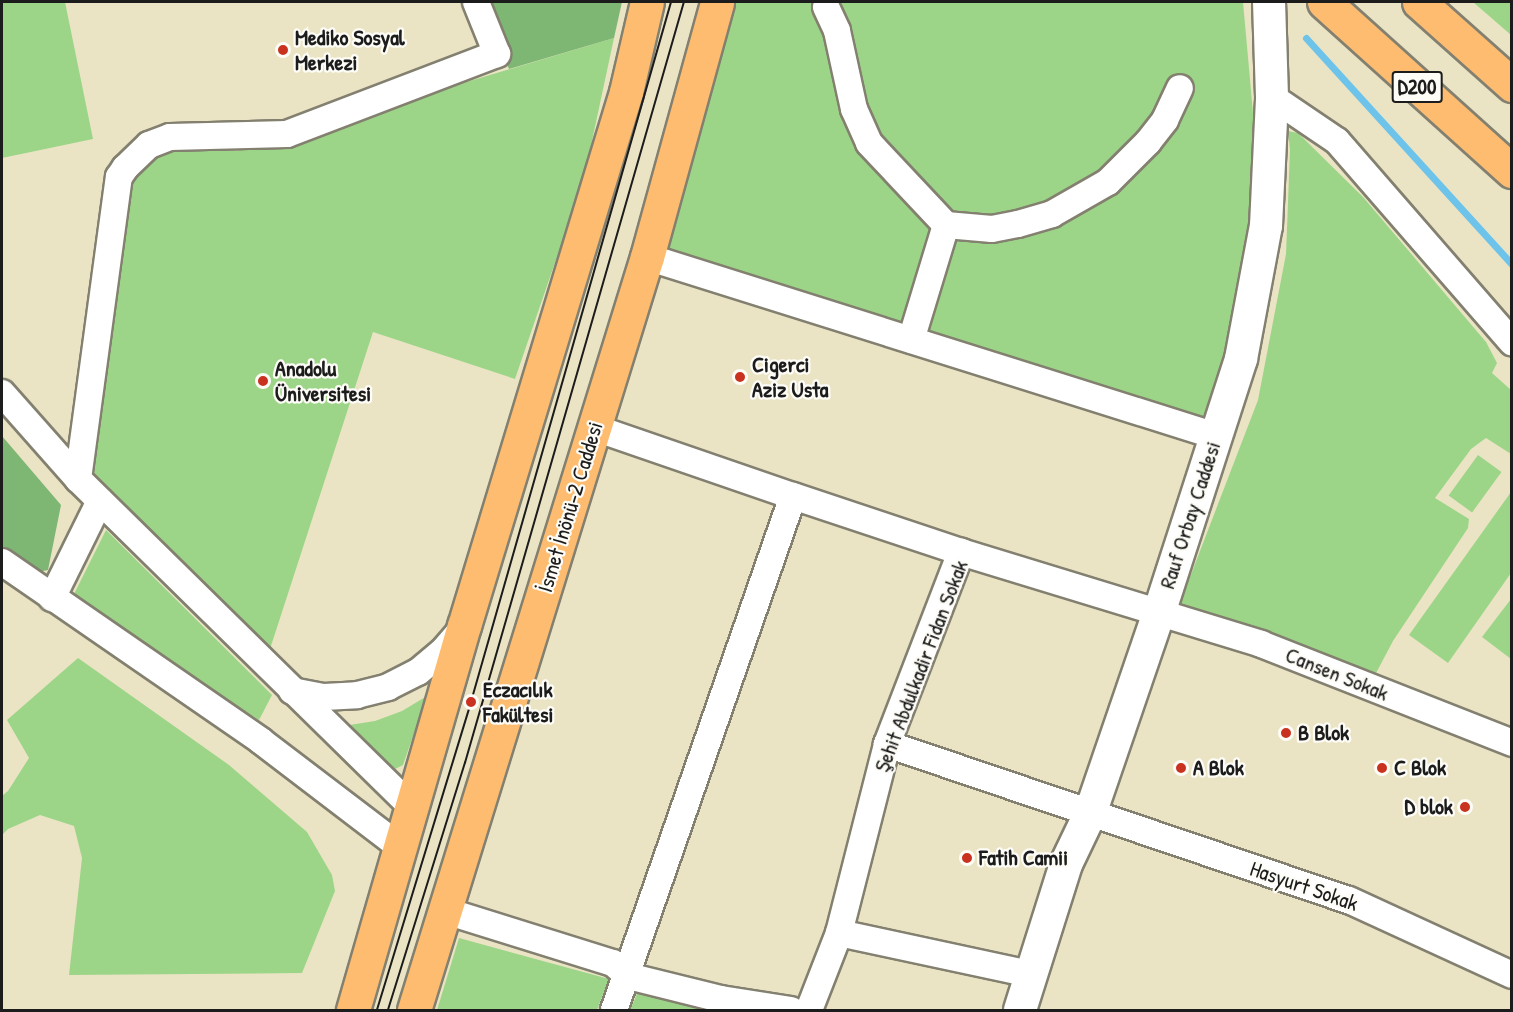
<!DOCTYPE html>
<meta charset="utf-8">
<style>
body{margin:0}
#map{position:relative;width:1513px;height:1012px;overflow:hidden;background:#eae4c5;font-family:"Patrick Hand",sans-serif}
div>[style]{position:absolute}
.green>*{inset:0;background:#9dd588;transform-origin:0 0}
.forest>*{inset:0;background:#7eb674}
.stream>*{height:7px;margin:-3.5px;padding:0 3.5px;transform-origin:3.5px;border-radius:3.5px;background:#6dc3ea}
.roads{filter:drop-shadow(2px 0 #838070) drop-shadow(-2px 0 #838070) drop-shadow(0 2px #838070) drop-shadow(0 -2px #838070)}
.minor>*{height:26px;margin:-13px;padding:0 13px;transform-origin:13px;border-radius:13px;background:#fff}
.tertiary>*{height:32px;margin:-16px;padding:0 16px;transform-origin:16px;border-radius:16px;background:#fff}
.primary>*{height:33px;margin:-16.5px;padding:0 16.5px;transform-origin:16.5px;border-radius:16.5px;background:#fdbc70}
.trunk>*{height:33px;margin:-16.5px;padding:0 16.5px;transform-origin:16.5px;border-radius:16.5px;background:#fdbc70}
.tram>*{height:1.5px;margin:-0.75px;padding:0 0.75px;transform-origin:0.75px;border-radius:0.75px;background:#1c1c1c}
.dots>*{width:16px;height:16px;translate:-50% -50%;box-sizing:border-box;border:3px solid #fdfcf7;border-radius:50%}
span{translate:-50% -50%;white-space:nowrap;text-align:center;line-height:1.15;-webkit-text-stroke:4.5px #fdfcf7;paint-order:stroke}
.shield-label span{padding:2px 4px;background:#fdfcf7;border:2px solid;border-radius:4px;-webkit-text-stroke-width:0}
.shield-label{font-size:21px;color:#1c1c1c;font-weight:700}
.poi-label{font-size:22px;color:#1c1c1c;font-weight:700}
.left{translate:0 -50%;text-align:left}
.right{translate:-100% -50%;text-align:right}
.street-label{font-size:22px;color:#1c1c1c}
.frame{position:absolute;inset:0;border:3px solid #1c1c1c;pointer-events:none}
</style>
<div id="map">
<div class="green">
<div style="clip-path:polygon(2px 2px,65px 2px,93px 139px,2px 158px)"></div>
<div style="clip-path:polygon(736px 2px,1243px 2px,1256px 146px,1252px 254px,1209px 424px,664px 250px)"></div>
<div style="clip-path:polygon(1473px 2px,1511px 2px,1511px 35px)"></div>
<div style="clip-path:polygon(614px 38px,584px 178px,515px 379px,373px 332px,269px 652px,89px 476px,126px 187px,150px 157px,173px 148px,236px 151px)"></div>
<div style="clip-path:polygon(1288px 131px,1298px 133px,1363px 197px,1486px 342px,1497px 363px,1492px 373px,1511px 390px,1511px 454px,1486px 438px,1471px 449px,1435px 498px,1469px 519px,1468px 528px,1393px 641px,1375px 675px,1180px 603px,1258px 400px,1286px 254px,1290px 150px)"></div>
<div style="left:1478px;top:455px;width:29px;height:50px;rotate:36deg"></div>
<div style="clip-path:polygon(1511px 492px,1511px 573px,1448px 663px,1409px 635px)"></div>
<div style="clip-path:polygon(106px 530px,272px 695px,259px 720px,71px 600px)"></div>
<div style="clip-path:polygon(1511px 599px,1511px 659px,1482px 637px)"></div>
<div style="clip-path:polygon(78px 658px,229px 765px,307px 832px,332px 875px,335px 891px,302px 973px,69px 975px,82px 858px,74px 826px,40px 815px,8px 829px,2px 835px,2px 796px,8px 791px,29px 758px,7px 720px)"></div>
<div style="clip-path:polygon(427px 696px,403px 765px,395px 769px,343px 726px,375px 721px,402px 711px)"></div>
<div style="clip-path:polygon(459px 938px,609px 979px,597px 1010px,437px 1010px)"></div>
<div style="clip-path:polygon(640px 987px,791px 1010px,630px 1010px)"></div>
</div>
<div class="forest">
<div style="clip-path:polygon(484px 2px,622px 2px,614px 38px,509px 69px)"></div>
<div style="clip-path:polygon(2px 436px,61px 505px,48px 570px,29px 574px,2px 552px)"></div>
</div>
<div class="stream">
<div style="left:1306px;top:38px;width:306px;rotate:47.7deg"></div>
</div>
<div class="roads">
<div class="minor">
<div style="left:826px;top:7px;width:26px;rotate:65deg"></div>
<div style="left:837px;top:31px;width:80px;rotate:77.7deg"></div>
<div style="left:854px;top:109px;width:37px;rotate:66deg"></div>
<div style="left:869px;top:143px;width:112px;rotate:46.8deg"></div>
<div style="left:946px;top:225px;width:120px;rotate:106.9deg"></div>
<div style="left:1272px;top:97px;width:78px;rotate:34.1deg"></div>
<div style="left:1337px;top:141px;width:267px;rotate:49deg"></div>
<div style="left:946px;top:225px;width:46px;rotate:5deg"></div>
<div style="left:992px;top:229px;width:26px;rotate:-11deg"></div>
<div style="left:1018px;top:224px;width:35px;rotate:-16deg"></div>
<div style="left:1052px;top:214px;width:64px;rotate:-29.7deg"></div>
<div style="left:1108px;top:182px;width:57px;rotate:-45deg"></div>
<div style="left:1148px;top:142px;width:28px;rotate:-52deg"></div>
<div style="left:1165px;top:120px;width:35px;rotate:-65deg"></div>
<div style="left:647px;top:257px;width:596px;rotate:17.46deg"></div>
<div style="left:2px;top:393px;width:115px;rotate:48.5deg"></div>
<div style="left:78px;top:479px;width:468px;rotate:44.5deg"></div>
<div style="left:595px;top:428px;width:209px;rotate:19deg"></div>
<div style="left:78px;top:479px;width:305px;rotate:-82.3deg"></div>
<div style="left:119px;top:177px;width:11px;rotate:-56deg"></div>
<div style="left:125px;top:168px;width:33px;rotate:-44deg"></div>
<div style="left:149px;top:145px;width:22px;rotate:-21deg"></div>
<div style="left:170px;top:137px;width:117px;rotate:-1.5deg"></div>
<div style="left:287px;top:134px;width:225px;rotate:-20.9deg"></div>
<div style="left:497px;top:54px;width:56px;rotate:-112deg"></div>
<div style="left:2px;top:562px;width:315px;rotate:34.6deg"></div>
<div style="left:261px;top:741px;width:175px;rotate:37.3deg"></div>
<div style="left:52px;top:598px;width:108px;rotate:-63.7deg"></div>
<div style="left:292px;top:691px;width:33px;rotate:11deg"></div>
<div style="left:324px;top:697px;width:33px;rotate:-3deg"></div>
<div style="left:357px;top:695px;width:32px;rotate:-14deg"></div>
<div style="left:388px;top:687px;width:34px;rotate:-27deg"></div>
<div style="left:418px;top:672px;width:33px;rotate:-40deg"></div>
<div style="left:443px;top:651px;width:29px;rotate:-49deg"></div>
<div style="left:887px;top:744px;width:488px;rotate:18.7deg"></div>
<div style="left:1349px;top:900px;width:179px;rotate:24.7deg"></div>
<div style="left:446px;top:911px;width:175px;rotate:17.3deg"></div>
<div style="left:613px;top:963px;width:20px;rotate:41deg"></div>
<div style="left:628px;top:976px;width:96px;rotate:13.9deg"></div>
<div style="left:721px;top:999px;width:71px;rotate:8.9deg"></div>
<div style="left:839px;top:933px;width:195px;rotate:12.1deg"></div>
<div style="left:614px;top:1010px;width:544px;rotate:-70.8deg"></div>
<div style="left:793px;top:496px;width:177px;rotate:18.4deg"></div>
<div style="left:809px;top:1010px;width:83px;rotate:-68.7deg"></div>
<div style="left:839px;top:933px;width:195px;rotate:-75.7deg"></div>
<div style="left:887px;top:744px;width:206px;rotate:-68.9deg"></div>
<div style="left:961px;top:552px;width:314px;rotate:17deg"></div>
<div style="left:1261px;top:644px;width:270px;rotate:21.5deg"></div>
</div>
<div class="tertiary">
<div style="left:1020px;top:1010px;width:153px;rotate:-72.5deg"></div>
<div style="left:1066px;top:864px;width:55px;rotate:-64.4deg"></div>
<div style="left:1090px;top:814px;width:213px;rotate:-71.1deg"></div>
<div style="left:1159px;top:613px;width:267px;rotate:-72.1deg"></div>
<div style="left:1241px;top:359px;width:135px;rotate:-79.4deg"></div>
<div style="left:1266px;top:226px;width:129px;rotate:-87.3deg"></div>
<div style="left:1272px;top:97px;width:95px;rotate:-91.8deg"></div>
</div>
<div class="primary">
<div style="left:353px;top:1010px;width:400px;rotate:-73.9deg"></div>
<div style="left:464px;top:626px;width:558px;rotate:-73.12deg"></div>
<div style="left:626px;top:92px;width:92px;rotate:-76.9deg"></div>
<div style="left:414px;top:1010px;width:788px;rotate:-72.81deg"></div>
<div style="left:647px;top:257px;width:264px;rotate:-74.6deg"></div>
</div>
<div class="trunk">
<div style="left:1324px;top:2px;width:253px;rotate:42deg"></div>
<div style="left:1419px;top:2px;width:125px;rotate:41.7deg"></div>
</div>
</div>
<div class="tram">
<div style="left:377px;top:1010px;width:322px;rotate:-73deg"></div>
<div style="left:471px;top:702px;width:728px;rotate:-74.05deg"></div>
<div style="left:388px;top:1010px;width:259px;rotate:-72.7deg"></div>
<div style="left:465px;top:763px;width:792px;rotate:-73.95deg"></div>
</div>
<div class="dots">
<div style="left:283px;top:50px;background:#c8321e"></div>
<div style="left:740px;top:377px;background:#c8321e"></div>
<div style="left:263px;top:381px;background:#c8321e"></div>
<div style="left:471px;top:702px;background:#c8321e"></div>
<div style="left:1286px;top:733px;background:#c8321e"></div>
<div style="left:1181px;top:768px;background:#c8321e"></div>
<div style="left:1382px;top:768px;background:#c8321e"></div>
<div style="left:1465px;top:807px;background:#c8321e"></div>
<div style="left:967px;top:858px;background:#c8321e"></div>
</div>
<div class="shield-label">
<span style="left:1417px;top:87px">D200</span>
</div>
<div class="poi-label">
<span class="left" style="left:295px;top:50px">Mediko Sosyal<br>Merkezi</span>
<span class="left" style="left:752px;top:377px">Cigerci<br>Aziz Usta</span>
<span class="left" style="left:275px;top:381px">Anadolu<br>Üniversitesi</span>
<span class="left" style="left:483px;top:702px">Eczacılık<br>Fakültesi</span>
<span class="left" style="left:1298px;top:733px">B Blok</span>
<span class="left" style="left:1193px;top:768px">A Blok</span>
<span class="left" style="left:1394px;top:768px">C Blok</span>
<span class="right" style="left:1453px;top:807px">D blok</span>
<span class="left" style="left:979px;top:858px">Fatih Camii</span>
</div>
<div class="street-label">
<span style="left:570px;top:507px;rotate:-73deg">İsmet İnönü-2 Caddesi</span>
<span style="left:1190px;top:515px;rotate:-72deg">Rauf Orbay Caddesi</span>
<span style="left:921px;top:666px;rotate:-69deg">Şehit Abdulkadir Fidan Sokak</span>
<span style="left:1337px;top:674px;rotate:22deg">Cansen Sokak</span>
<span style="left:1304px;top:886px;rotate:19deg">Hasyurt Sokak</span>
</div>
<div class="frame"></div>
</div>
